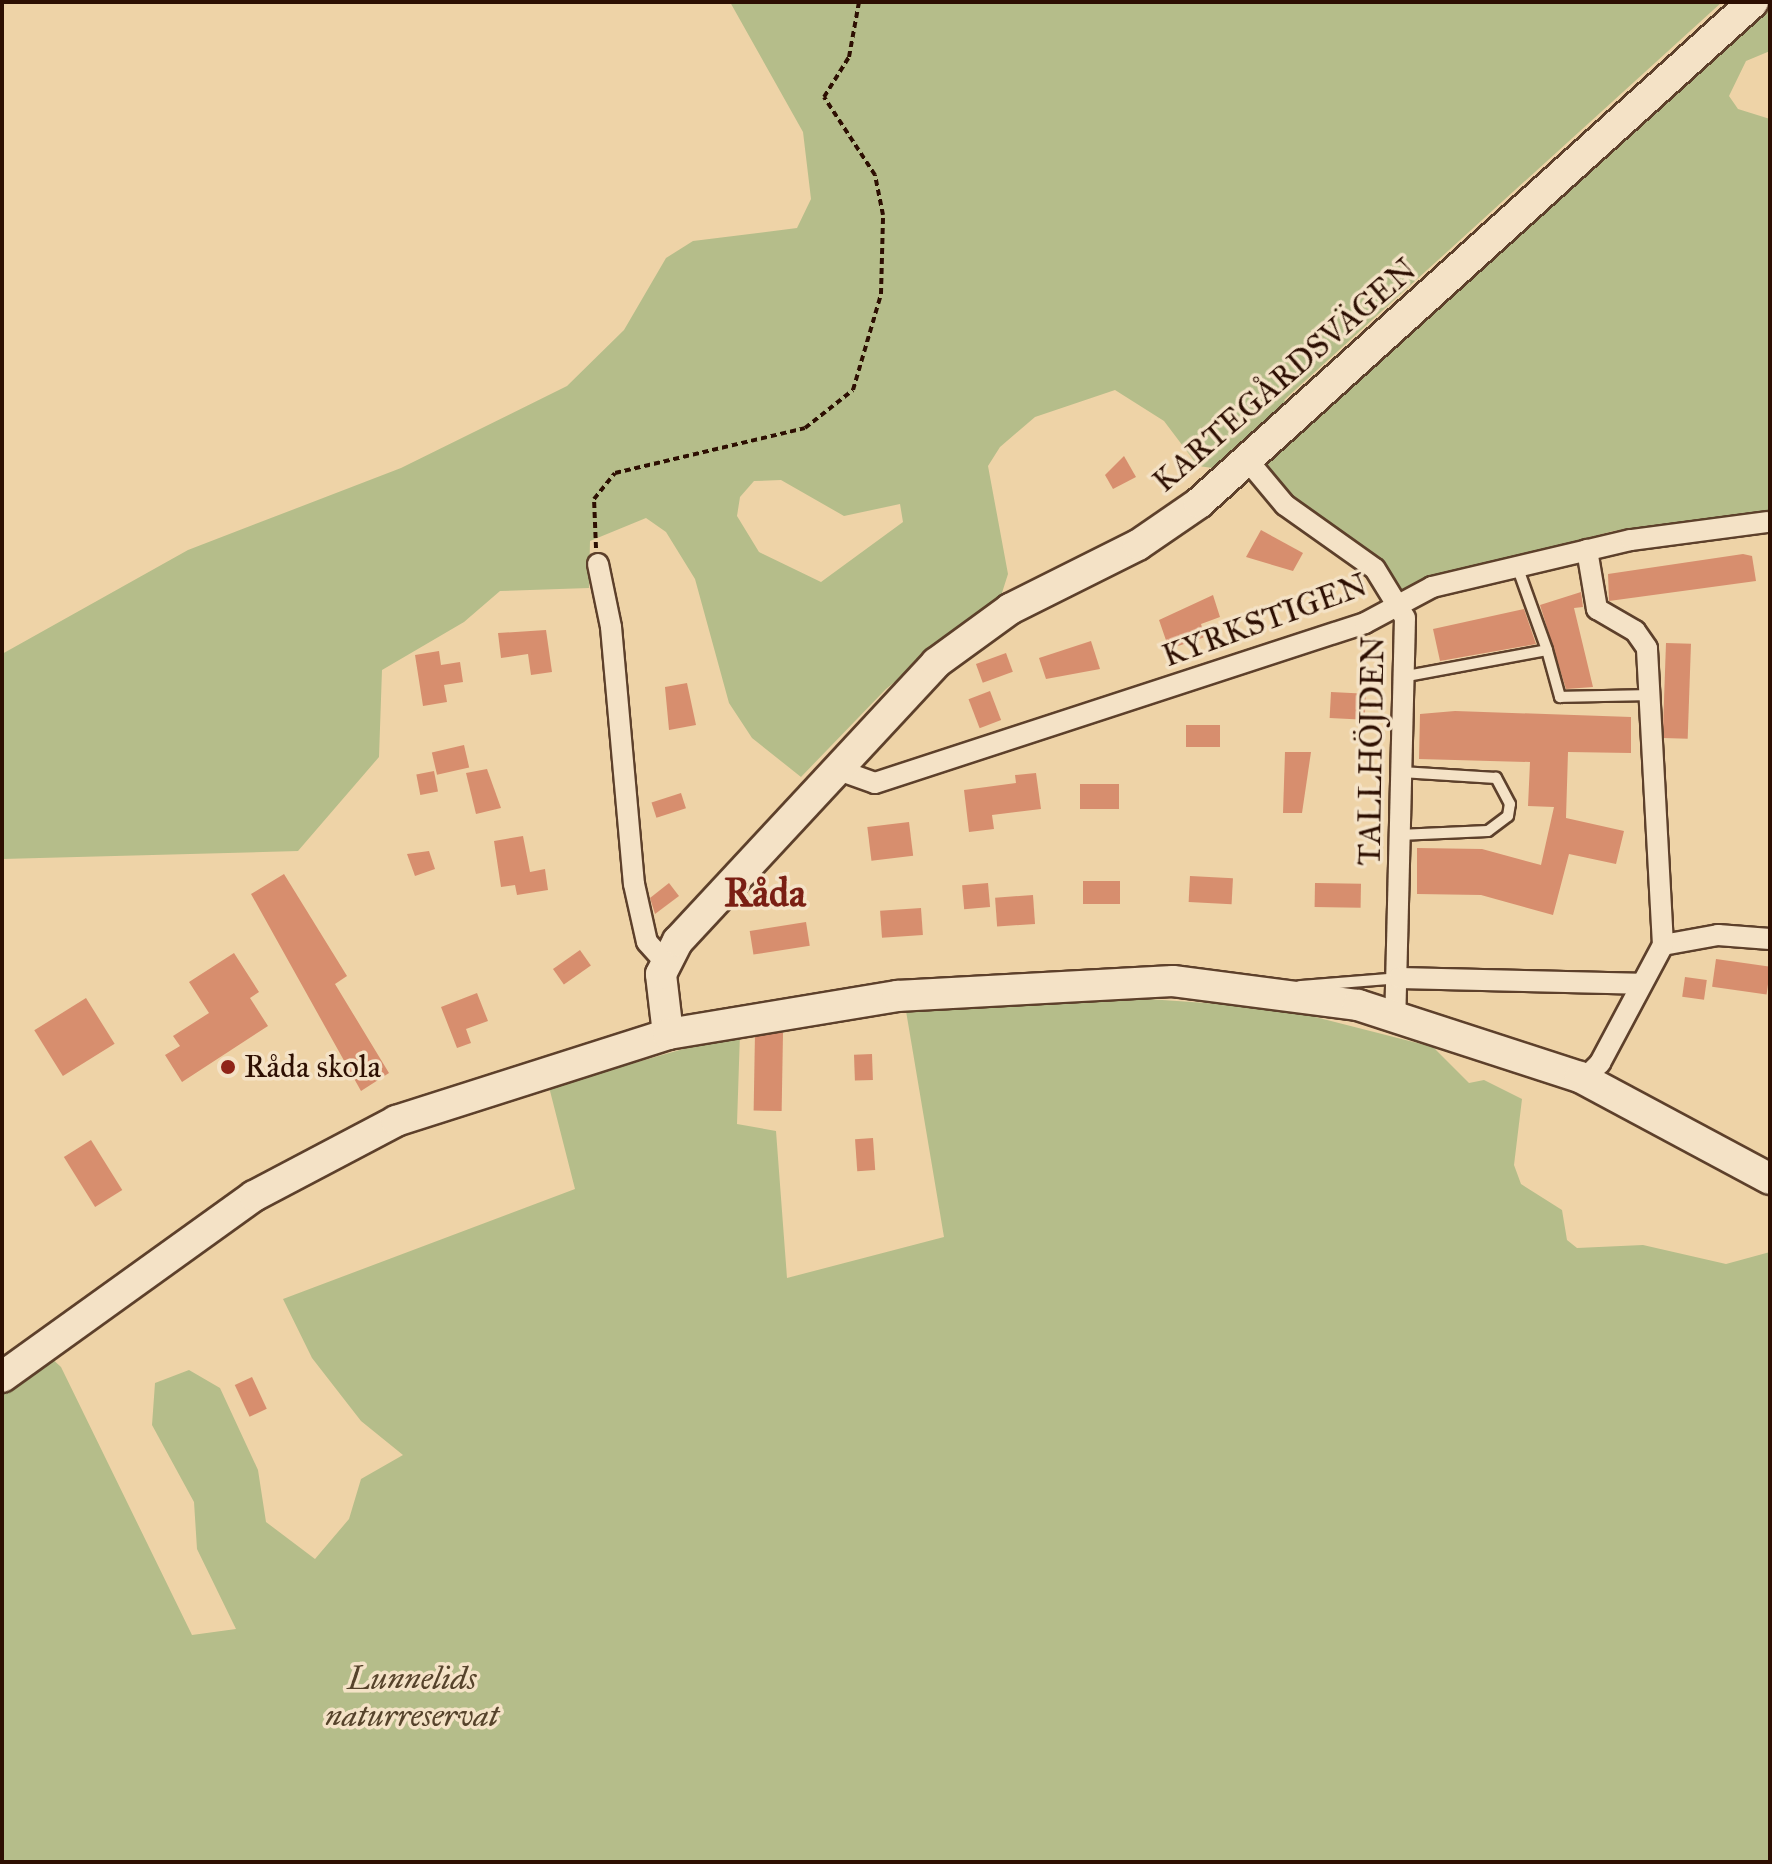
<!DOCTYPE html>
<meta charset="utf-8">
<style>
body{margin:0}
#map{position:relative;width:1772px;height:1864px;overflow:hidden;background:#eed3a7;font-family:"IM FELL Great Primer",serif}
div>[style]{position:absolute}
.green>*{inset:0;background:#b5bd8a}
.building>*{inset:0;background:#d78e6e;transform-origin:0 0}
.path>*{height:4px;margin-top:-2px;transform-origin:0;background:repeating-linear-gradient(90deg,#2d0f02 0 6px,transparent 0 10px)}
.roads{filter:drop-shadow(2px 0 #5d402b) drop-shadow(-2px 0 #5d402b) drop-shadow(0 2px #5d402b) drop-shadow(0 -2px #5d402b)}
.lane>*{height:10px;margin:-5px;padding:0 5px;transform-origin:5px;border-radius:5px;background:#f4e2c6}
.street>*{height:20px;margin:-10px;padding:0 10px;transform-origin:10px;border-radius:10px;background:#f4e2c6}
.secondary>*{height:30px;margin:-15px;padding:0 15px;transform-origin:15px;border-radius:15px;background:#f4e2c6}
.dots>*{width:22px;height:22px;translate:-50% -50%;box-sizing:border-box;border:4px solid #f4e2c6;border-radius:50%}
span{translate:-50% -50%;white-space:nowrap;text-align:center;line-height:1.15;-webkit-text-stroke:7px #f4e2c6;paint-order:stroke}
.street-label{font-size:32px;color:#2d0f02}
.poi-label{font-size:32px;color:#2d0f02}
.left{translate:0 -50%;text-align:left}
.park-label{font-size:32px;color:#56432b;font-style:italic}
.district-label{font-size:40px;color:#7a1f14;font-weight:700}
.frame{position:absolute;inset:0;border:4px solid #2d0f02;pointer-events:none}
</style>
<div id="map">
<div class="green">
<div style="clip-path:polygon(evenodd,730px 2px,1722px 2px,1284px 400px,1306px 421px,1770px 2px,1770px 51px,1746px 61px,1729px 96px,1738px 109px,1770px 119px,1770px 511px,1613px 531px,1399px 590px,1374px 555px,1265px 475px,1198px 466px,1164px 421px,1115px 390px,1035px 417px,1000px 447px,988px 466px,1008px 574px,1001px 596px,886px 689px,801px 777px,752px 738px,729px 703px,695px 579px,666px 532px,646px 518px,590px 541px,589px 588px,500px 591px,464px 622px,382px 670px,379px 757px,298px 851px,2px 859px,2px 654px,188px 550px,401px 468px,567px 386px,624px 330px,666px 258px,693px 241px,797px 228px,811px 199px,803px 132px,730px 2px,781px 480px,844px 516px,900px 504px,903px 522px,821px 582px,759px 552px,737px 516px,740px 497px,754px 481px,781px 480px)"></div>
<div style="clip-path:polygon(1089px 995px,1280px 1008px,1433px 1047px,1469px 1083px,1484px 1080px,1522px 1099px,1514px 1165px,1521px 1184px,1562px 1210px,1567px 1240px,1577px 1248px,1643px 1245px,1726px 1264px,1770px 1252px,1770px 1862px,2px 1862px,2px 1391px,48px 1355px,61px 1367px,192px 1635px,236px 1629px,197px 1549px,194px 1502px,152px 1425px,155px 1383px,189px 1370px,220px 1388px,258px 1470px,266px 1522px,315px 1559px,349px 1519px,361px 1479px,403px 1455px,361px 1421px,312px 1358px,283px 1299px,575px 1189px,549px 1087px,740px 1033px,737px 1124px,776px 1131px,787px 1278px,944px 1237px,906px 1011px)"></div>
</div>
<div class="building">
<div style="clip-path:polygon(1124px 456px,1136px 477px,1113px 489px,1105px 475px)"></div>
<div style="clip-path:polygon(1261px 530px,1303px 553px,1293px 571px,1246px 557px)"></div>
<div style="clip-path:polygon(1743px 554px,1752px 556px,1756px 581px,1609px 601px,1608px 574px)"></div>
<div style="clip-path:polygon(1581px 592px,1583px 607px,1574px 608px,1593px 687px,1566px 689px,1540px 605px)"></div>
<div style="clip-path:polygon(1213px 595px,1220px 617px,1201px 624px,1205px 637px,1169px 649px,1159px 620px)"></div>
<div style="clip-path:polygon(1524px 609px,1536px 644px,1440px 661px,1433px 629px)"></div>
<div style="clip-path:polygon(546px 630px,552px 672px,531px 675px,528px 654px,501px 658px,498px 633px)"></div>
<div style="clip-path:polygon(1091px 641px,1100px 669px,1046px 679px,1039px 658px)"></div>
<div style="left:1666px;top:643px;width:25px;height:95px;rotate:2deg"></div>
<div style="clip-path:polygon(439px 651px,441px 665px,460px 662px,463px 682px,444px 685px,447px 702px,423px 706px,415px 655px)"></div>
<div style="left:1006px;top:653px;width:20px;height:32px;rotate:70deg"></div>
<div style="clip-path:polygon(687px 683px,696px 725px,669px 730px,665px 687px)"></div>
<div style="left:990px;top:691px;width:31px;height:23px;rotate:69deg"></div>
<div style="left:1331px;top:692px;width:35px;height:26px;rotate:3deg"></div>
<div style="clip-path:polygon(1455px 711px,1631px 717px,1631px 753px,1568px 752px,1566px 818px,1624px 831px,1616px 864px,1569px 854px,1553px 915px,1481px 895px,1417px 894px,1417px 848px,1482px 849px,1541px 865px,1554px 807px,1528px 806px,1530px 762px,1419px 759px,1420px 714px)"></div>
<div style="left:1186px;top:725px;width:34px;height:22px"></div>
<div style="left:464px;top:745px;width:23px;height:33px;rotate:77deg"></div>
<div style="clip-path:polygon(1285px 752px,1311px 752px,1302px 813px,1283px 813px)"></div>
<div style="clip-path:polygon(487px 769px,501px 808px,476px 814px,466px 773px)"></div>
<div style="left:434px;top:771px;width:21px;height:18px;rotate:79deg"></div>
<div style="clip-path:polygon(1036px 773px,1041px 809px,992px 815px,994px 829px,969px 832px,964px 790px,1016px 783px,1015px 775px)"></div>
<div style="left:1080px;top:784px;width:39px;height:25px"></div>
<div style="left:681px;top:793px;width:16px;height:31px;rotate:72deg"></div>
<div style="left:909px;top:822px;width:34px;height:42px;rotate:83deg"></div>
<div style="clip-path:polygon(523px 836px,530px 872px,545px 869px,548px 890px,517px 895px,515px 885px,501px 887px,494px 841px)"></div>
<div style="clip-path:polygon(429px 851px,435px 869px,415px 876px,407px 854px)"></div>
<div style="clip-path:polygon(284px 874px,347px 976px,335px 984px,389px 1073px,361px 1091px,251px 894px)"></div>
<div style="left:1190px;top:876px;width:43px;height:26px;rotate:3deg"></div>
<div style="left:1083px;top:881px;width:37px;height:23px"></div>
<div style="clip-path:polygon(669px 883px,679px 896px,655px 914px,650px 898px)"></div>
<div style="left:988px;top:883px;width:24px;height:26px;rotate:85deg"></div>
<div style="left:1315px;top:883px;width:46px;height:24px;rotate:1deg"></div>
<div style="left:1033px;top:895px;width:29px;height:38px;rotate:86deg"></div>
<div style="left:921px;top:908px;width:27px;height:41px;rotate:86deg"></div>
<div style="left:806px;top:922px;width:24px;height:57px;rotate:81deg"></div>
<div style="left:580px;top:950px;width:19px;height:33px;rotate:55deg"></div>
<div style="clip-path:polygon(234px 953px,259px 992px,250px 998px,268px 1026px,182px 1082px,165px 1055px,180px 1046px,173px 1036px,209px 1013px,189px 982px)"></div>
<div style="left:1716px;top:959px;width:55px;height:28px;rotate:8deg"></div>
<div style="left:1685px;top:977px;width:22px;height:20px;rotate:8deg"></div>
<div style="clip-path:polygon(477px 993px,488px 1021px,466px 1029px,471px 1043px,457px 1048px,441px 1007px)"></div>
<div style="left:86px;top:998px;width:54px;height:61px;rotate:58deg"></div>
<div style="left:783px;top:1033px;width:78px;height:28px;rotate:91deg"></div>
<div style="left:872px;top:1054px;width:26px;height:18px;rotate:88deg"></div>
<div style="left:873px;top:1138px;width:32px;height:18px;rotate:86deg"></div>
<div style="left:91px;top:1140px;width:59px;height:32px;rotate:58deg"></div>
<div style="left:252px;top:1377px;width:35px;height:19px;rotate:65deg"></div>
</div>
<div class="path">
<div style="left:596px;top:548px;width:49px;rotate:-92.3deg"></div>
<div style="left:594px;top:499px;width:33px;rotate:-51deg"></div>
<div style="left:615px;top:473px;width:195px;rotate:-13.3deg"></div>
<div style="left:805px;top:428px;width:61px;rotate:-38.4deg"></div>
<div style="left:853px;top:390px;width:100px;rotate:-73.7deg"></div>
<div style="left:881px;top:294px;width:79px;rotate:-88.5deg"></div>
<div style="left:883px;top:215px;width:41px;rotate:-101.3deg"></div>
<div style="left:875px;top:175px;width:93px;rotate:-123.2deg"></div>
<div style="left:824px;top:97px;width:47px;rotate:-58deg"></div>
<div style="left:849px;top:57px;width:56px;rotate:-79.7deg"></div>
</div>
<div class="roads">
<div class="lane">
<div style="left:1517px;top:566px;width:89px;rotate:70.3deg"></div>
<div style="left:1407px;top:676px;width:142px;rotate:-10.5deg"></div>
<div style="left:1547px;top:650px;width:49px;rotate:74.5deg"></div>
<div style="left:1560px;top:697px;width:87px;rotate:-1.3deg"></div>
<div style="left:1399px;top:835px;width:89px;rotate:-2.6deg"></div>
<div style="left:1488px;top:831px;width:25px;rotate:-37deg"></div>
<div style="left:1508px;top:816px;width:12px;rotate:-81deg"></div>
<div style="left:1510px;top:804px;width:30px;rotate:-118deg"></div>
<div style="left:1496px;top:778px;width:95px;rotate:-176.4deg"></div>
<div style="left:1300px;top:986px;width:99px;rotate:-4.6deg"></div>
</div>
<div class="street">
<div style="left:1249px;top:462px;width:56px;rotate:50.1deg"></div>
<div style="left:1285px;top:505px;width:110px;rotate:35.4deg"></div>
<div style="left:1375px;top:569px;width:57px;rotate:58.5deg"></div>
<div style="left:1405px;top:618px;width:396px;rotate:91.4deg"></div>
<div style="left:598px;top:564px;width:64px;rotate:78.3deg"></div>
<div style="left:611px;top:627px;width:258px;rotate:84.9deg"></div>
<div style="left:634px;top:884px;width:59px;rotate:77.4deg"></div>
<div style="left:647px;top:942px;width:25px;rotate:48deg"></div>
<div style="left:836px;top:769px;width:41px;rotate:19.7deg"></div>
<div style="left:875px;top:783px;width:515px;rotate:-18.08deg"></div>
<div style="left:1365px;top:623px;width:76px;rotate:-28.2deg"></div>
<div style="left:1432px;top:587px;width:204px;rotate:-13.3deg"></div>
<div style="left:1631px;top:540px;width:138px;rotate:-7.5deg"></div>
<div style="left:1663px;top:945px;width:56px;rotate:-10.3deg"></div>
<div style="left:1718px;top:935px;width:52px;rotate:4.4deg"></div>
<div style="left:1399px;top:978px;width:240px;rotate:1.4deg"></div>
<div style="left:1584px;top:1079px;width:23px;rotate:-45deg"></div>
<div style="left:1600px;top:1063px;width:134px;rotate:-61.9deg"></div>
<div style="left:1663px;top:945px;width:297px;rotate:-93.1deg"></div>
<div style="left:1647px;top:648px;width:21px;rotate:-125deg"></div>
<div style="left:1635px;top:631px;width:44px;rotate:-149.9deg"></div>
<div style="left:1597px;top:609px;width:60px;rotate:-99.6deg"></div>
</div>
<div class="secondary">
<div style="left:668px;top:1034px;width:60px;rotate:-96.7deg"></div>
<div style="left:661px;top:974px;width:37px;rotate:-63deg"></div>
<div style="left:678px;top:941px;width:379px;rotate:-47.1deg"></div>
<div style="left:936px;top:663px;width:92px;rotate:-36.1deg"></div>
<div style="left:1010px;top:609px;width:143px;rotate:-26.6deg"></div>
<div style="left:1138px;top:545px;width:74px;rotate:-34.5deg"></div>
<div style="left:1199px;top:503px;width:747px;rotate:-42.12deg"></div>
<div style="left:2px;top:1377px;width:310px;rotate:-35.7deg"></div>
<div style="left:254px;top:1196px;width:161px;rotate:-27.8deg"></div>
<div style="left:396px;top:1121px;width:286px;rotate:-17.7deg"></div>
<div style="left:668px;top:1034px;width:232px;rotate:-9.4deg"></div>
<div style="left:897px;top:996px;width:276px;rotate:-3.1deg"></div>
<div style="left:1173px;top:981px;width:187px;rotate:7.4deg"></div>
<div style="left:1358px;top:1005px;width:233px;rotate:18deg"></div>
<div style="left:1580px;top:1077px;width:216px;rotate:28.2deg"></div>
</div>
</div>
<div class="dots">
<div style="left:228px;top:1067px;background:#8f2418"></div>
</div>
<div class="street-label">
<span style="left:1285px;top:376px;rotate:-41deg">KARTEGÅRDSVÄGEN</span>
<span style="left:1265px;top:621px;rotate:-20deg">KYRKSTIGEN</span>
<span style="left:1372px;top:751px;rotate:-89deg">TALLHÖJDEN</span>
</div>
<div class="poi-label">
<span class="left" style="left:244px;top:1067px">Råda skola</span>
</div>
<div class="park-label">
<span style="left:412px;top:1698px">Lunnelids<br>naturreservat</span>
</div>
<div class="district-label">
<span style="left:765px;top:893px">Råda</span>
</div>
<div class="frame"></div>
</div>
